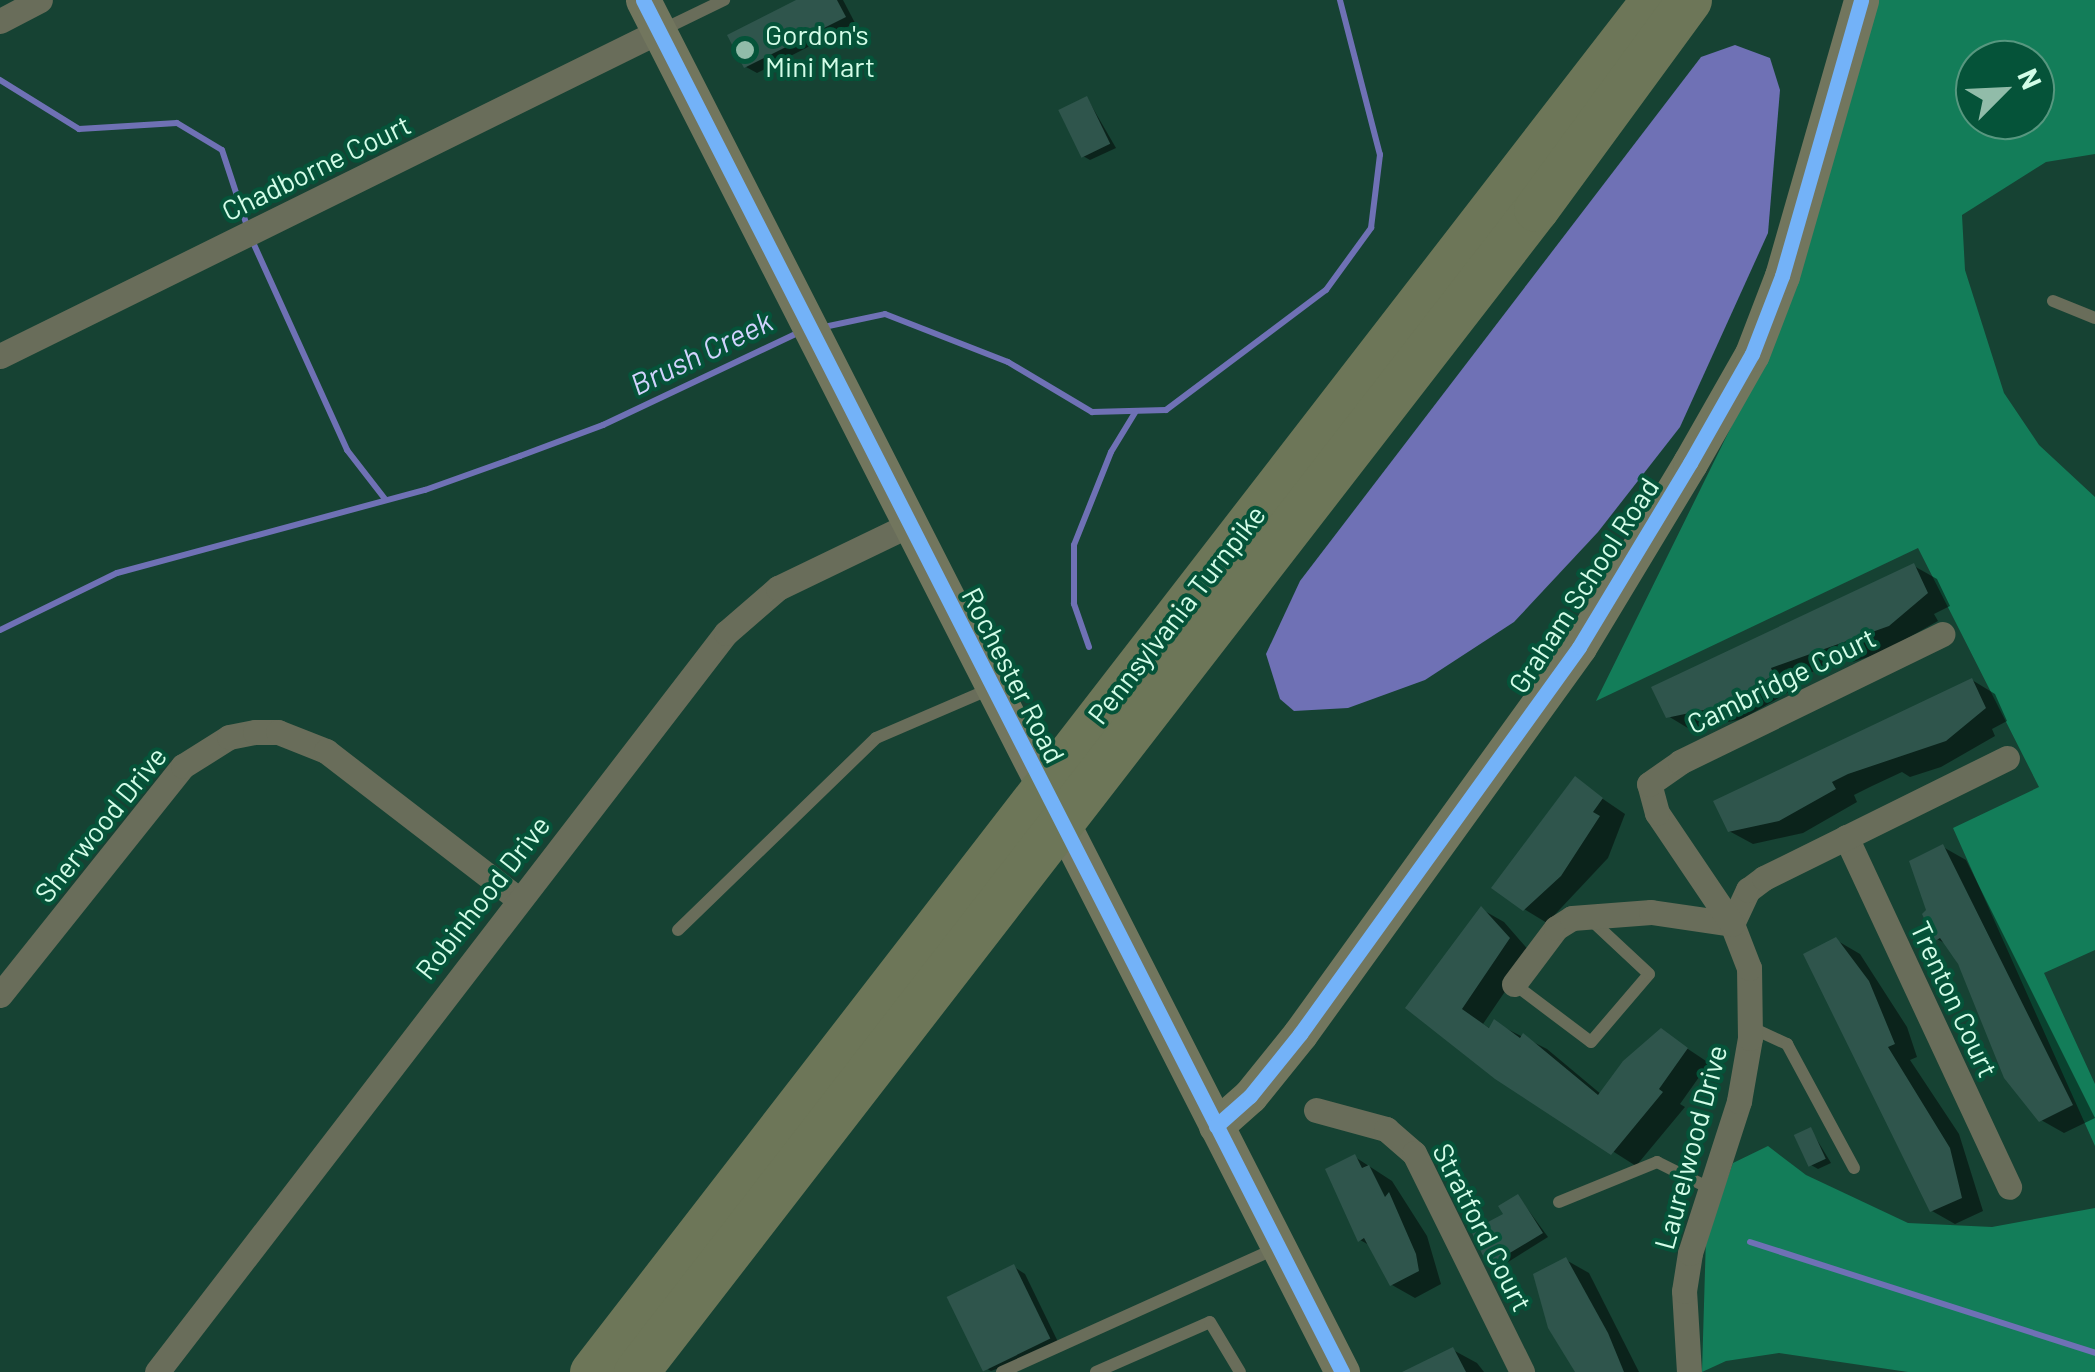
<!DOCTYPE html>
<style>
body{margin:0}
#map{position:relative;width:2095px;height:1372px;overflow:hidden;background:#164233;font-family:Barlow,sans-serif}
div>[style]{position:absolute}
.green>*{inset:0;background:#137d59}
.water>*{inset:0;background:#6f71b5}
.shadow>*{inset:0;background:#0007}
.stream>*{height:6px;margin:-3px;padding:0 3px;transform-origin:3px;border-radius:3px;background:#6f71b5}
.building>*{inset:0;background:#2f554c;transform-origin:0 0}
.lane>*{height:12px;margin:-6px;padding:0 6px;transform-origin:6px;border-radius:6px;background:#696d5a}
.street>*{height:25px;margin:-12.5px;padding:0 12.5px;transform-origin:12.5px;border-radius:12.5px;background:#696d5a}
.secondary>*{height:35px;margin:-17.5px;padding:0 17.5px;transform-origin:17.5px;border-radius:17.5px;background:#72765e}
.highway>*{height:45px;margin:-22.5px;padding:0 22.5px;transform-origin:22.5px;border-radius:22.5px;background:#6d7658}
.cycleway>*{height:15px;margin:-7.5px;padding:0 7.5px;transform-origin:7.5px;border-radius:7.5px;background:#73b2f8}
.dots>*{width:28px;height:28px;translate:-50% -50%;box-sizing:border-box;border:5px solid #055339;border-radius:50%}
span{translate:-50% -50%;white-space:nowrap;text-align:center;line-height:1.15;-webkit-text-stroke:8px #055339;paint-order:stroke}
.poi-label{font-size:28px;color:#d3fde8}
.left{translate:0 -50%;text-align:left}
.street-label{font-size:28px;color:#d3fde8}
.water-label{font-size:30px;color:#d1d3fd;font-style:italic}
.north{position:absolute;left:1955px;top:40px;width:100px;height:100px;box-sizing:border-box;background:#055339;border:2px solid #57977f;border-radius:50%;rotate:66deg;font-size:28px;font-weight:700;line-height:40px;text-align:center;color:#d3fde8}
.north::after{content:'';display:block;margin:auto;width:35px;height:45px;background:#91bca9;clip-path:polygon(50% 0,100% 100%,50% 72%,0 100%)}
</style>
<div id="map">
<div class="green">
<div style="clip-path:polygon(evenodd,1877px 0,2095px 0,2095px 154px,2046px 162px,1962px 215px,1965px 270px,2004px 393px,2039px 445px,2095px 497px,2095px 950px,2044px 973px,2095px 1084px,2095px 1146px,1953px 828px,2039px 787px,1918px 548px,1596px 701px,1770px 348px,1877px 0,1975px 60px,2035px 60px,2035px 120px,1975px 120px,1975px 60px)"></div>
<div style="clip-path:polygon(1768px 1146px,1806px 1175px,1908px 1223px,1992px 1227px,2095px 1208px,2095px 1372px,1908px 1372px,1779px 1353px,1726px 1361px,1702px 1372px,1706px 1236px,1733px 1163px)"></div>
</div>
<div class="water">
<div style="clip-path:polygon(1735px 45px,1770px 58px,1780px 90px,1768px 233px,1680px 427px,1598px 532px,1514px 622px,1425px 680px,1348px 708px,1294px 711px,1280px 699px,1266px 654px,1300px 581px,1701px 57px)"></div>
</div>
<div class="shadow">
<div style="clip-path:polygon(802px 0,843px 0,855px 23px,757px 73px,746px 67px)"></div>
<div style="clip-path:polygon(1087px 98px,1116px 148px,1090px 160px,1083px 156px)"></div>
<div style="clip-path:polygon(1914px 566px,1937px 579px,1950px 606px,1934px 614px,1938px 621px,1883px 652px,1853px 662px,1844px 657px,1793px 681px,1796px 688px,1742px 719px,1691px 730px,1668px 716px)"></div>
<div style="clip-path:polygon(1972px 680px,1995px 694px,2007px 721px,1992px 729px,1995px 736px,1941px 767px,1910px 777px,1902px 772px,1872px 786px,1854px 795px,1857px 802px,1803px 833px,1753px 844px,1729px 831px)"></div>
<div style="clip-path:polygon(1575px 780px,1625px 814px,1608px 858px,1547px 923px,1524px 909px)"></div>
<div style="clip-path:polygon(1943px 847px,1966px 860px,2095px 1118px,2064px 1133px,2041px 1120px,1948px 945px,1937px 939px)"></div>
<div style="clip-path:polygon(1481px 909px,1504px 922px,1531px 953px,1483px 1024px,1491px 1029px,1495px 1023px,1547px 1049px,1602px 1095px,1661px 1031px,1709px 1063px,1680px 1104px,1685px 1107px,1636px 1166px,1496px 1077px,1409px 1007px)"></div>
<div style="clip-path:polygon(1836px 940px,1860px 954px,1907px 1027px,1917px 1057px,1910px 1060px,1959px 1134px,1983px 1211px,1955px 1224px,1932px 1211px)"></div>
<div style="clip-path:polygon(1811px 1130px,1831px 1163px,1818px 1169px,1811px 1165px)"></div>
<div style="clip-path:polygon(1355px 1157px,1392px 1181px,1427px 1236px,1441px 1284px,1415px 1298px,1392px 1285px,1371px 1246px,1360px 1240px)"></div>
<div style="clip-path:polygon(1518px 1196px,1548px 1237px,1497px 1269px,1490px 1265px)"></div>
<div style="clip-path:polygon(1566px 1260px,1589px 1273px,1639px 1372px,1579px 1372px)"></div>
<div style="clip-path:polygon(1014px 1267px,1025px 1274px,1060px 1346px,991px 1371px,980px 1365px)"></div>
<div style="clip-path:polygon(1453px 1350px,1477px 1363px,1484px 1372px,1430px 1372px)"></div>
</div>
<div class="stream">
<div style="left:0;top:80px;width:93px;rotate:31.8deg"></div>
<div style="left:79px;top:129px;width:98px;rotate:-3.5deg"></div>
<div style="left:177px;top:123px;width:52px;rotate:31deg"></div>
<div style="left:222px;top:150px;width:80px;rotate:71.8deg"></div>
<div style="left:251px;top:238px;width:233px;rotate:65.6deg"></div>
<div style="left:347px;top:450px;width:62px;rotate:52.2deg"></div>
<div style="left:824px;top:327px;width:62px;rotate:-12deg"></div>
<div style="left:885px;top:314px;width:132px;rotate:21.3deg"></div>
<div style="left:1008px;top:362px;width:98px;rotate:30.8deg"></div>
<div style="left:1092px;top:412px;width:74px;rotate:-1.5deg"></div>
<div style="left:1166px;top:410px;width:200px;rotate:-36.9deg"></div>
<div style="left:1326px;top:290px;width:77px;rotate:-54deg"></div>
<div style="left:1371px;top:228px;width:74px;rotate:-83deg"></div>
<div style="left:1380px;top:155px;width:160px;rotate:-104.5deg"></div>
<div style="left:0;top:630px;width:130px;rotate:-26deg"></div>
<div style="left:117px;top:573px;width:319px;rotate:-15.1deg"></div>
<div style="left:425px;top:490px;width:101px;rotate:-19.7deg"></div>
<div style="left:520px;top:456px;width:89px;rotate:-20.5deg"></div>
<div style="left:603px;top:425px;width:220px;rotate:-25.3deg"></div>
<div style="left:1089px;top:647px;width:46px;rotate:-109.2deg"></div>
<div style="left:1074px;top:604px;width:59px;rotate:-90deg"></div>
<div style="left:1074px;top:545px;width:100px;rotate:-68.3deg"></div>
<div style="left:1111px;top:452px;width:48px;rotate:-58.6deg"></div>
<div style="left:1750px;top:1242px;width:362px;rotate:17.8deg"></div>
</div>
<div class="building">
<div style="clip-path:polygon(796px 0,837px 0,846px 17px,744px 68px,727px 35px)"></div>
<div style="left:1087px;top:96px;width:53px;height:32px;rotate:64deg"></div>
<div style="clip-path:polygon(1914px 563px,1928px 593px,1889px 626px,1771px 668px,1774px 675px,1718px 707px,1666px 718px,1651px 687px)"></div>
<div style="clip-path:polygon(1972px 678px,1986px 708px,1946px 741px,1848px 774px,1832px 782px,1836px 789px,1779px 821px,1728px 832px,1713px 801px)"></div>
<div style="clip-path:polygon(1575px 776px,1603px 798px,1593px 812px,1600px 816px,1561px 876px,1523px 911px,1491px 888px)"></div>
<div style="clip-path:polygon(1943px 844px,2073px 1105px,2039px 1122px,2004px 1078px,1958px 964px,1940px 938px,1935px 941px,1922px 914px,1926px 910px,1909px 861px)"></div>
<div style="clip-path:polygon(1481px 906px,1510px 938px,1462px 1009px,1489px 1028px,1494px 1019px,1520px 1038px,1523px 1033px,1598px 1095px,1623px 1061px,1661px 1028px,1688px 1048px,1659px 1089px,1663px 1092px,1611px 1155px,1495px 1079px,1405px 1008px)"></div>
<div style="clip-path:polygon(1836px 937px,1869px 981px,1895px 1044px,1888px 1047px,1950px 1148px,1962px 1198px,1930px 1212px,1803px 954px)"></div>
<div style="left:1811px;top:1127px;width:35px;height:19px;rotate:65deg"></div>
<div style="clip-path:polygon(1355px 1154px,1362px 1168px,1369px 1165px,1385px 1197px,1389px 1192px,1416px 1254px,1419px 1271px,1390px 1286px,1364px 1238px,1358px 1242px,1325px 1169px)"></div>
<div style="clip-path:polygon(1518px 1194px,1543px 1233px,1488px 1266px,1471px 1231px,1503px 1214px,1498px 1206px)"></div>
<div style="clip-path:polygon(1566px 1257px,1608px 1333px,1624px 1372px,1575px 1372px,1548px 1328px,1533px 1274px)"></div>
<div style="left:1014px;top:1264px;width:83px;height:75px;rotate:64deg"></div>
<div style="clip-path:polygon(1453px 1347px,1466px 1372px,1402px 1372px)"></div>
</div>
<div class="lane">
<div style="left:662px;top:30px;width:69px;rotate:-25.8deg"></div>
<div style="left:2053px;top:301px;width:45px;rotate:22deg"></div>
<div style="left:678px;top:930px;width:276px;rotate:-44.1deg"></div>
<div style="left:876px;top:738px;width:124px;rotate:-23.3deg"></div>
<div style="left:1514px;top:984px;width:96px;rotate:37deg"></div>
<div style="left:1591px;top:1042px;width:89px;rotate:-49.5deg"></div>
<div style="left:1649px;top:974px;width:79px;rotate:-137deg"></div>
<div style="left:1750px;top:1027px;width:41px;rotate:24.7deg"></div>
<div style="left:1787px;top:1044px;width:141px;rotate:61.6deg"></div>
<div style="left:1559px;top:1202px;width:106px;rotate:-22.2deg"></div>
<div style="left:1657px;top:1162px;width:58px;rotate:26.6deg"></div>
<div style="left:1002px;top:1372px;width:299px;rotate:-24.3deg"></div>
<div style="left:1096px;top:1372px;width:124px;rotate:-23.7deg"></div>
<div style="left:1210px;top:1322px;width:58px;rotate:59deg"></div>
</div>
<div class="street">
<div style="left:0;top:21px;width:45px;rotate:-27.7deg"></div>
<div style="left:0;top:356px;width:735px;rotate:-26.25deg"></div>
<div style="left:1846px;top:837px;width:386px;rotate:65deg"></div>
<div style="left:1514px;top:984px;width:70px;rotate:-53.1deg"></div>
<div style="left:1556px;top:928px;width:19px;rotate:-32deg"></div>
<div style="left:1572px;top:918px;width:79px;rotate:-4.3deg"></div>
<div style="left:1651px;top:912px;width:82px;rotate:8.4deg"></div>
<div style="left:1732px;top:924px;width:38px;rotate:-65deg"></div>
<div style="left:1748px;top:890px;width:20px;rotate:-37deg"></div>
<div style="left:1764px;top:878px;width:271px;rotate:-26.3deg"></div>
<div style="left:0;top:995px;width:293px;rotate:-51.4deg"></div>
<div style="left:183px;top:766px;width:54px;rotate:-32.2deg"></div>
<div style="left:229px;top:737px;width:26px;rotate:-11deg"></div>
<div style="left:255px;top:732px;width:23px"></div>
<div style="left:278px;top:732px;width:52px;rotate:21.6deg"></div>
<div style="left:326px;top:751px;width:242px;rotate:37.6deg"></div>
<div style="left:1316px;top:1110px;width:73px;rotate:15.2deg"></div>
<div style="left:1386px;top:1129px;width:37px;rotate:41deg"></div>
<div style="left:1414px;top:1153px;width:244px;rotate:63.7deg"></div>
<div style="left:157px;top:1372px;width:933px;rotate:-52.41deg"></div>
<div style="left:726px;top:633px;width:69px;rotate:-40.9deg"></div>
<div style="left:778px;top:588px;width:148px;rotate:-25.7deg"></div>
<div style="left:1689px;top:1372px;width:81px;rotate:-93.5deg"></div>
<div style="left:1684px;top:1291px;width:38px;rotate:-81deg"></div>
<div style="left:1690px;top:1253px;width:160px;rotate:-72.1deg"></div>
<div style="left:1739px;top:1101px;width:64px;rotate:-80.1deg"></div>
<div style="left:1750px;top:1038px;width:70px;rotate:-90.8deg"></div>
<div style="left:1749px;top:968px;width:47px;rotate:-111.1deg"></div>
<div style="left:1732px;top:924px;width:134px;rotate:-124deg"></div>
<div style="left:1657px;top:813px;width:30px;rotate:-105deg"></div>
<div style="left:1649px;top:784px;width:38px;rotate:-35deg"></div>
<div style="left:1680px;top:762px;width:292px;rotate:-26deg"></div>
</div>
<div class="secondary">
<div style="left:643px;top:0;width:1540px;rotate:63deg"></div>
<div style="left:1216px;top:1126px;width:45px;rotate:-41.4deg"></div>
<div style="left:1250px;top:1096px;width:80px;rotate:-51.1deg"></div>
<div style="left:1300px;top:1034px;width:477px;rotate:-54.2deg"></div>
<div style="left:1579px;top:647px;width:215px;rotate:-58.9deg"></div>
<div style="left:1690px;top:463px;width:125px;rotate:-60.4deg"></div>
<div style="left:1752px;top:354px;width:84px;rotate:-69deg"></div>
<div style="left:1782px;top:276px;width:287px;rotate:-74deg"></div>
</div>
<div class="highway">
<div style="left:592px;top:1372px;width:1734px;rotate:-52.28deg"></div>
<div style="left:636px;top:1372px;width:1471px;rotate:-52.27deg"></div>
<div style="left:1536px;top:209px;width:259px;rotate:-53.8deg"></div>
</div>
<div class="cycleway">
<div style="left:643px;top:0;width:1540px;rotate:63deg"></div>
<div style="left:1216px;top:1126px;width:45px;rotate:-41.4deg"></div>
<div style="left:1250px;top:1096px;width:80px;rotate:-51.1deg"></div>
<div style="left:1300px;top:1034px;width:477px;rotate:-54.2deg"></div>
<div style="left:1579px;top:647px;width:215px;rotate:-58.9deg"></div>
<div style="left:1690px;top:463px;width:125px;rotate:-60.4deg"></div>
<div style="left:1752px;top:354px;width:84px;rotate:-69deg"></div>
<div style="left:1782px;top:276px;width:287px;rotate:-74deg"></div>
</div>
<div class="dots">
<div style="left:745px;top:50px;background:#91bca9"></div>
</div>
<div class="poi-label">
<span class="left" style="left:765px;top:50px">Gordon's<br>Mini Mart</span>
</div>
<div class="street-label">
<span style="left:316px;top:167px;rotate:-26deg">Chadborne Court</span>
<span style="left:1583px;top:585px;rotate:-57deg">Graham School Road</span>
<span style="left:1176px;top:614px;rotate:-52deg">Pennsylvania Turnpike</span>
<span style="left:1014px;top:675px;rotate:63deg">Rochester Road</span>
<span style="left:1781px;top:680px;rotate:-26deg">Cambridge Court</span>
<span style="left:100px;top:824px;rotate:-51deg">Sherwood Drive</span>
<span style="left:482px;top:897px;rotate:-52deg">Robinhood Drive</span>
<span style="left:1955px;top:999px;rotate:65deg">Trenton Court</span>
<span style="left:1690px;top:1147px;rotate:-75deg">Laurelwood Drive</span>
<span style="left:1483px;top:1227px;rotate:63deg">Stratford Court</span>
</div>
<div class="water-label">
<span style="left:701px;top:352px;rotate:-26deg">Brush Creek</span>
</div>
<div class="north">N</div>
</div>
